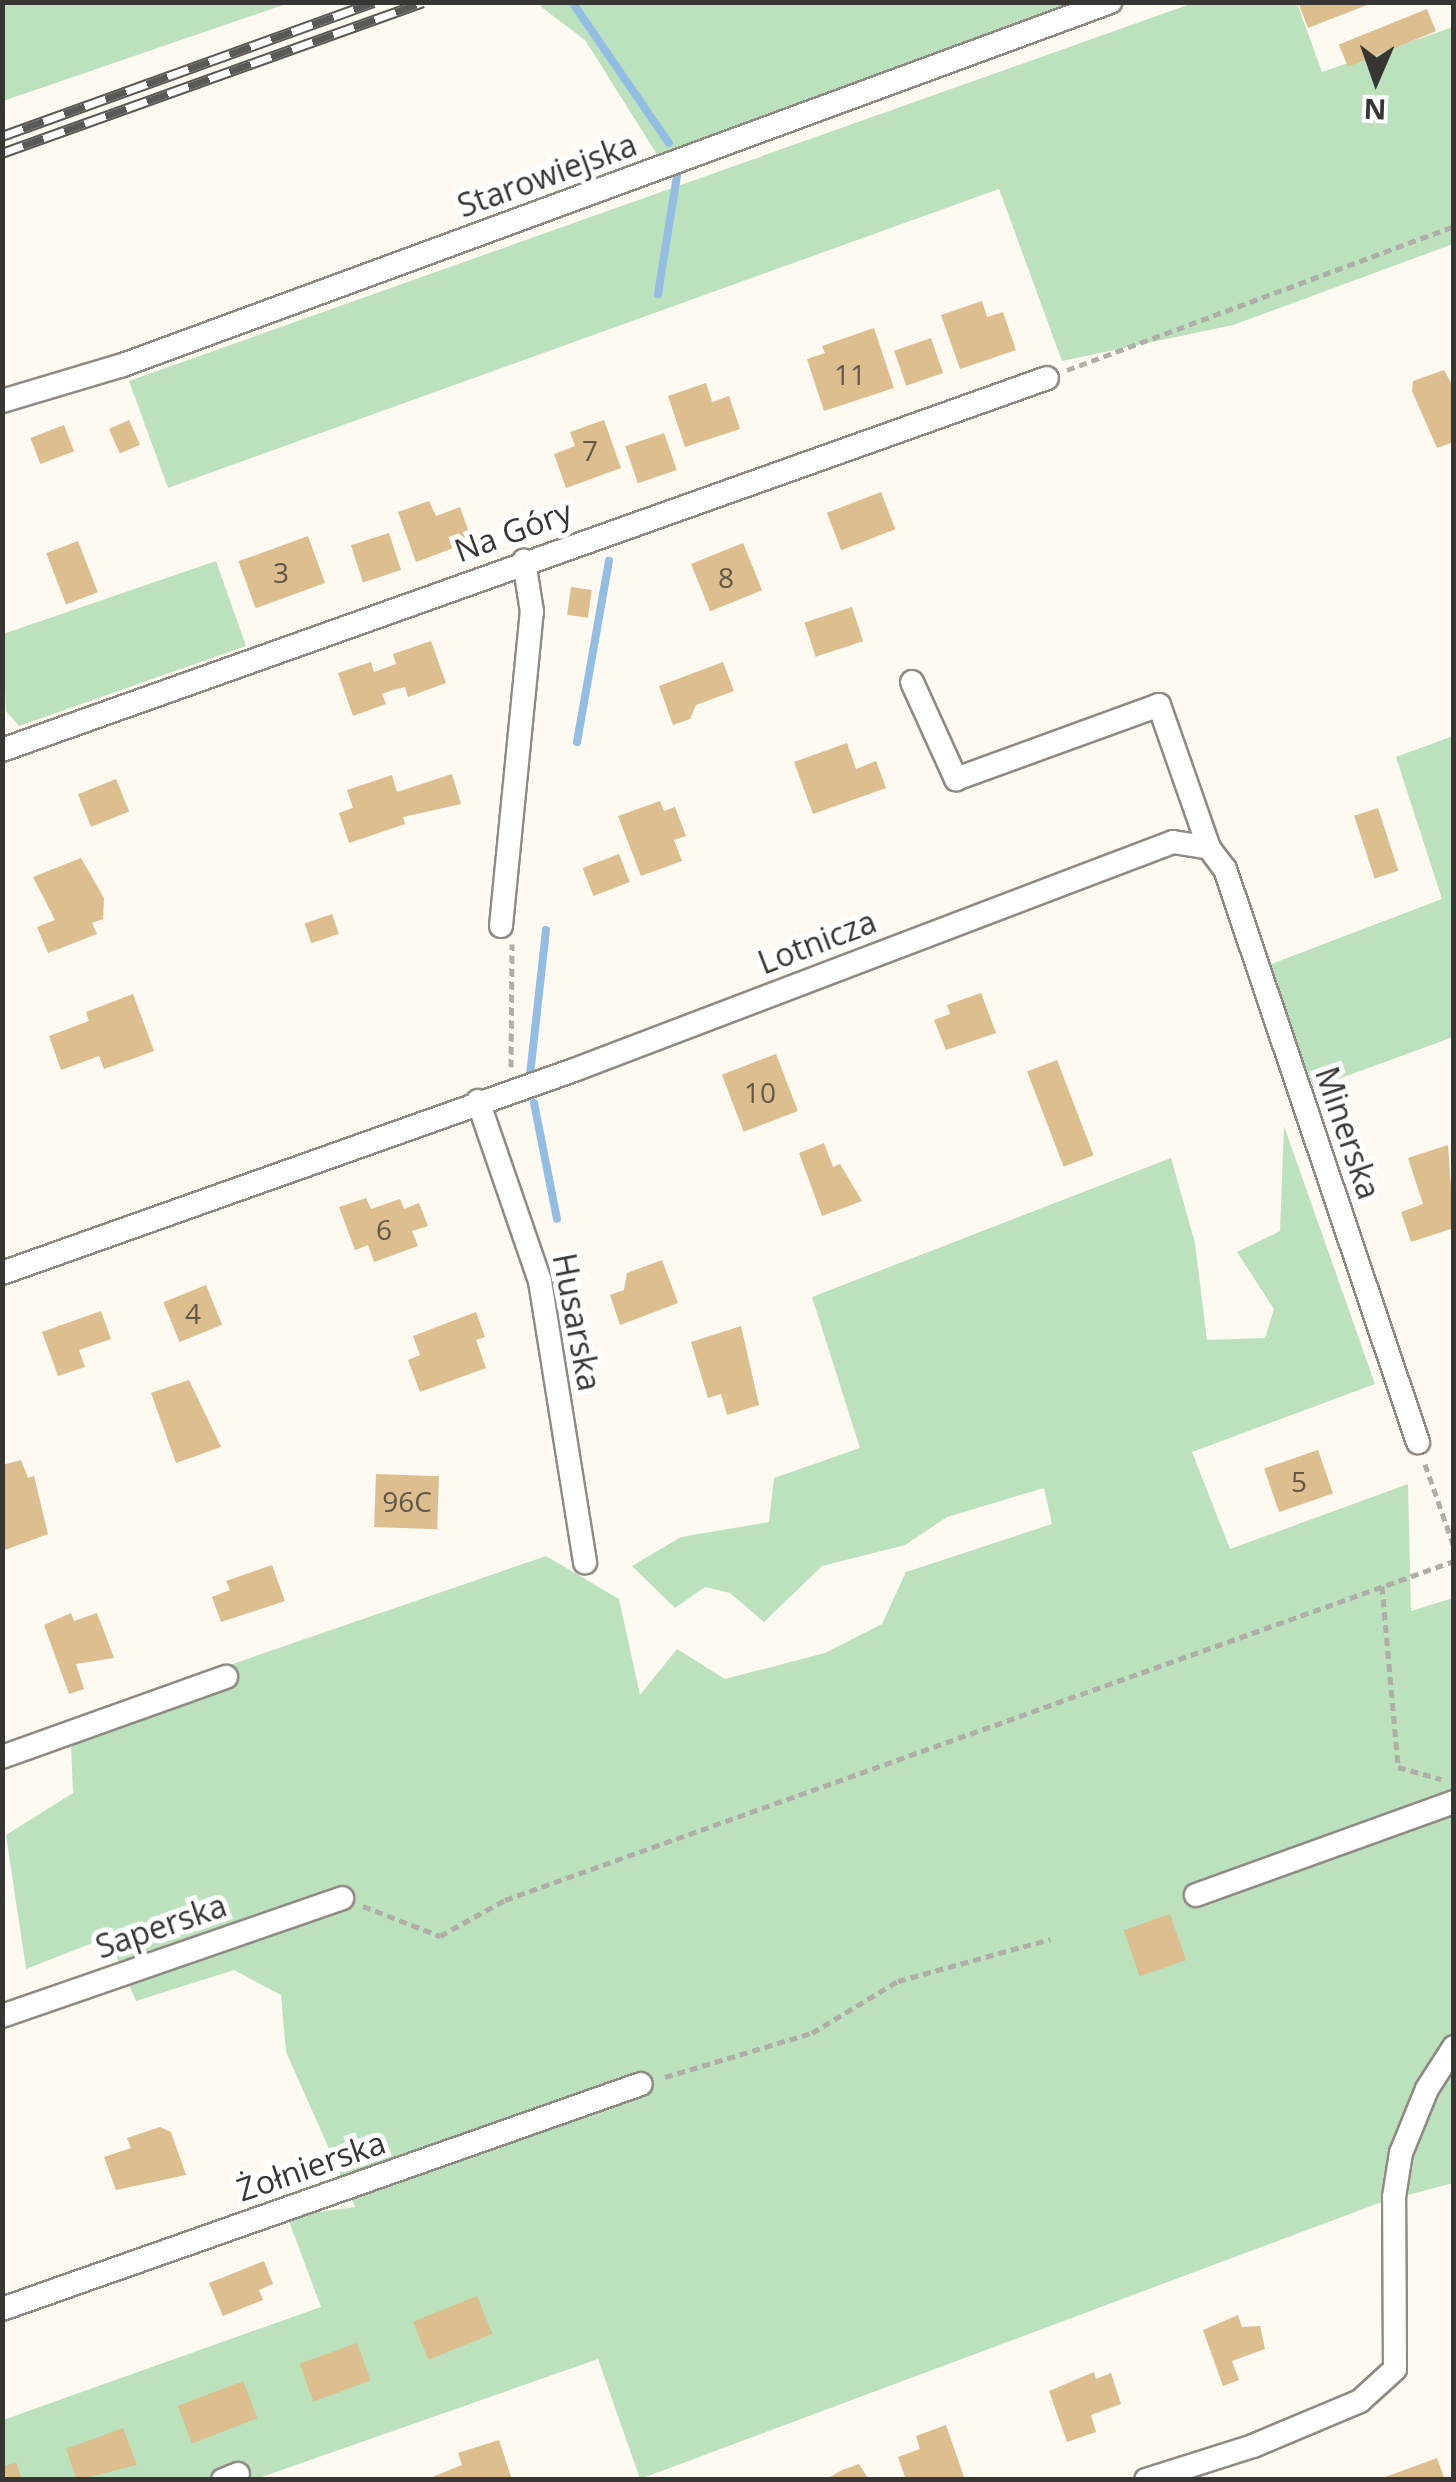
<!DOCTYPE html>
<meta charset="utf-8">
<style>
body{margin:0}
#map{position:relative;width:1456px;height:2482px;overflow:hidden;background:#fef9f1;font-family:"Open Sans",sans-serif}
div>[style]{position:absolute}
.green>*{inset:0;background:#bbe2bd}
.stream>*{height:8px;margin:-4px;padding:0 4px;transform-origin:4px;border-radius:4px;background:#93bde3}
.building>*{inset:0;background:#dcbe8f;transform-origin:0 0}
.path>*{height:5px;margin-top:-2.5px;transform-origin:0;background:repeating-linear-gradient(90deg,#b1ada7 0 8px,transparent 0 13px)}
.roads{filter:drop-shadow(2px 0 #8f8a83) drop-shadow(-2px 0 #8f8a83) drop-shadow(0 2px #8f8a83) drop-shadow(0 -2px #8f8a83)}
.minor>*{height:22px;margin:-11px;padding:0 11px;transform-origin:11px;border-radius:11px;background:#fff}
.rail>*{height:11px;margin-top:-5.5px;transform-origin:0;background:repeating-linear-gradient(90deg,#fff 0 22px,#5b5955 0 44px);box-sizing:border-box;border-block:2px solid #5b5955}
span{translate:-50% -50%;white-space:nowrap;text-align:center;line-height:1.15;-webkit-text-stroke:10px #fff;paint-order:stroke}
.number-label{font-size:28px;color:#61584a}
.number-label span{-webkit-text-stroke-width:0}
.street-label{font-size:32px;color:#383633}
.frame{position:absolute;inset:0;border:5px solid #383633;pointer-events:none}
.north{position:absolute;left:1326px;top:30px;width:100px;height:100px;-webkit-text-stroke:8px #fff;paint-order:stroke;rotate:182deg;font-size:28px;font-weight:700;line-height:40px;text-align:center;color:#383633}
.north::after{content:'';display:block;margin:auto;width:35px;height:45px;background:#383633;clip-path:polygon(50% 0,100% 100%,50% 72%,0 100%)}
</style>
<div id="map">
<div class="green">
<div style="clip-path:polygon(3px 2px,289px 2px,289px 3px,3px 101px)"></div>
<div style="clip-path:polygon(550px 3px,550px 2px,1071px 3px,658px 156px,585px 40px,540px 6px)"></div>
<div style="clip-path:polygon(1193px 3px,1297px 3px,1322px 72px,1453px 27px,1453px 244px,1233px 325px,1062px 361px,999px 189px,168px 488px,129px 381px)"></div>
<div style="clip-path:polygon(216px 561px,246px 646px,19px 726px,6px 711px,3px 634px)"></div>
<div style="clip-path:polygon(1453px 736px,1453px 1037px,1314px 1088px,1266px 966px,1442px 899px,1396px 757px)"></div>
<div style="clip-path:polygon(1284px 1126px,1375px 1384px,1192px 1452px,1230px 1549px,1408px 1484px,1411px 1611px,1453px 1598px,1453px 2183px,1382px 2202px,640px 2479px,598px 2359px,256px 2479px,3px 2480px,3px 2420px,321px 2307px,287px 2216px,355px 2207px,286px 2052px,281px 1995px,234px 1970px,136px 2001px,108px 1937px,26px 1969px,6px 1835px,73px 1793px,70px 1720px,546px 1556px,619px 1599px,640px 1695px,677px 1649px,725px 1679px,825px 1653px,882px 1624px,906px 1572px,1052px 1524px,1044px 1488px,947px 1517px,905px 1545px,822px 1566px,764px 1622px,730px 1593px,705px 1587px,675px 1608px,632px 1566px,681px 1537px,769px 1522px,774px 1478px,860px 1448px,812px 1297px,1171px 1158px,1195px 1243px,1207px 1340px,1265px 1338px,1274px 1309px,1237px 1252px,1280px 1231px)"></div>
</div>
<div class="stream">
<div style="left:572px;top:2px;width:171px;rotate:55.5deg"></div>
<div style="left:658px;top:294px;width:121px;rotate:-80.9deg"></div>
<div style="left:577px;top:742px;width:184px;rotate:-80deg"></div>
<div style="left:530px;top:1075px;width:146px;rotate:-83.7deg"></div>
<div style="left:534px;top:1103px;width:118px;rotate:78.8deg"></div>
</div>
<div class="building">
<div style="clip-path:polygon(1306px 2px,1366px 2px,1367px 5px,1308px 28px,1299px 5px)"></div>
<div style="left:1427px;top:9px;width:24px;height:95px;rotate:68deg"></div>
<div style="clip-path:polygon(982px 301px,987px 317px,1003px 312px,1016px 350px,960px 369px,941px 315px)"></div>
<div style="clip-path:polygon(874px 328px,894px 388px,824px 411px,807px 359px,825px 353px,822px 346px)"></div>
<div style="left:931px;top:338px;width:37px;height:39px;rotate:71deg"></div>
<div style="clip-path:polygon(1444px 370px,1454px 388px,1454px 442px,1437px 448px,1412px 391px,1413px 381px)"></div>
<div style="clip-path:polygon(706px 383px,712px 402px,729px 396px,740px 429px,685px 447px,668px 396px)"></div>
<div style="left:129px;top:420px;width:27px;height:22px;rotate:66deg"></div>
<div style="clip-path:polygon(604px 420px,621px 468px,566px 488px,554px 454px,575px 446px,570px 432px)"></div>
<div style="left:64px;top:425px;width:28px;height:36px;rotate:69deg"></div>
<div style="left:664px;top:433px;width:39px;height:41px;rotate:71deg"></div>
<div style="left:881px;top:492px;width:40px;height:58px;rotate:69deg"></div>
<div style="clip-path:polygon(429px 501px,436px 516px,460px 507px,472px 541px,416px 562px,398px 512px)"></div>
<div style="left:389px;top:533px;width:39px;height:40px;rotate:72deg"></div>
<div style="left:308px;top:536px;width:50px;height:74px;rotate:70deg"></div>
<div style="left:78px;top:541px;width:55px;height:34px;rotate:69deg"></div>
<div style="left:743px;top:543px;width:51px;height:56px;rotate:68deg"></div>
<div style="left:571px;top:587px;width:21px;height:28px;rotate:8deg"></div>
<div style="left:852px;top:607px;width:36px;height:50px;rotate:72deg"></div>
<div style="clip-path:polygon(431px 641px,446px 683px,408px 697px,405px 687px,393px 690px,382px 694px,386px 704px,353px 716px,338px 673px,371px 662px,374px 672px,396px 664px,393px 654px)"></div>
<div style="clip-path:polygon(723px 662px,734px 691px,696px 705px,690px 719px,673px 725px,659px 686px)"></div>
<div style="clip-path:polygon(847px 743px,856px 769px,876px 761px,886px 788px,813px 814px,794px 762px)"></div>
<div style="clip-path:polygon(452px 774px,461px 804px,403px 817px,405px 824px,349px 843px,339px 813px,353px 808px,347px 790px,392px 775px,397px 792px)"></div>
<div style="left:116px;top:779px;width:35px;height:41px;rotate:68deg"></div>
<div style="clip-path:polygon(660px 801px,664px 811px,675px 807px,686px 836px,674px 840px,682px 861px,641px 876px,618px 816px)"></div>
<div style="left:1378px;top:808px;width:66px;height:25px;rotate:72deg"></div>
<div style="left:619px;top:854px;width:30px;height:39px;rotate:69deg"></div>
<div style="clip-path:polygon(81px 858px,104px 898px,103px 919px,92px 923px,97px 934px,48px 953px,37px 927px,55px 920px,33px 877px)"></div>
<div style="left:332px;top:914px;width:21px;height:29px;rotate:71deg"></div>
<div style="clip-path:polygon(981px 993px,996px 1033px,946px 1050px,934px 1020px,950px 1014px,947px 1005px)"></div>
<div style="clip-path:polygon(133px 994px,154px 1051px,104px 1069px,99px 1056px,61px 1070px,49px 1036px,89px 1021px,86px 1012px)"></div>
<div style="left:776px;top:1054px;width:61px;height:58px;rotate:69deg"></div>
<div style="left:1057px;top:1060px;width:102px;height:32px;rotate:69deg"></div>
<div style="clip-path:polygon(824px 1143px,833px 1167px,840px 1164px,862px 1201px,822px 1216px,799px 1153px)"></div>
<div style="clip-path:polygon(1448px 1145px,1454px 1228px,1411px 1242px,1401px 1212px,1423px 1204px,1408px 1158px)"></div>
<div style="clip-path:polygon(366px 1198px,371px 1209px,400px 1199px,404px 1209px,419px 1203px,428px 1226px,412px 1231px,418px 1246px,374px 1262px,368px 1245px,355px 1250px,339px 1207px)"></div>
<div style="clip-path:polygon(662px 1260px,678px 1303px,620px 1325px,610px 1295px,624px 1290px,627px 1273px)"></div>
<div style="left:206px;top:1285px;width:43px;height:46px;rotate:68deg"></div>
<div style="clip-path:polygon(101px 1311px,111px 1339px,79px 1350px,85px 1367px,58px 1376px,42px 1332px)"></div>
<div style="clip-path:polygon(476px 1312px,485px 1337px,476px 1340px,486px 1368px,420px 1392px,408px 1360px,420px 1355px,413px 1336px)"></div>
<div style="clip-path:polygon(741px 1326px,759px 1405px,727px 1415px,721px 1394px,708px 1398px,691px 1342px)"></div>
<div style="clip-path:polygon(189px 1380px,221px 1447px,176px 1463px,151px 1393px)"></div>
<div style="left:1318px;top:1450px;width:46px;height:57px;rotate:71deg"></div>
<div style="clip-path:polygon(21px 1460px,28px 1478px,34px 1476px,48px 1534px,2px 1551px,2px 1465px)"></div>
<div style="left:376px;top:1474px;width:63px;height:53px;rotate:2deg"></div>
<div style="clip-path:polygon(272px 1565px,285px 1601px,221px 1622px,212px 1597px,230px 1590px,226px 1581px)"></div>
<div style="clip-path:polygon(71px 1613px,74px 1621px,97px 1613px,114px 1658px,76px 1664px,84px 1689px,69px 1694px,44px 1625px)"></div>
<div style="left:1170px;top:1914px;width:49px;height:49px;rotate:71deg"></div>
<div style="clip-path:polygon(160px 2127px,171px 2132px,186px 2175px,116px 2190px,104px 2157px,131px 2148px,127px 2138px)"></div>
<div style="clip-path:polygon(264px 2261px,273px 2284px,259px 2290px,263px 2300px,223px 2316px,209px 2283px)"></div>
<div style="left:477px;top:2296px;width:41px;height:69px;rotate:68deg"></div>
<div style="clip-path:polygon(1238px 2315px,1242px 2327px,1260px 2326px,1265px 2349px,1232px 2361px,1239px 2380px,1223px 2386px,1203px 2330px)"></div>
<div style="left:357px;top:2343px;width:40px;height:61px;rotate:70deg"></div>
<div style="clip-path:polygon(1094px 2372px,1096px 2379px,1111px 2373px,1121px 2404px,1091px 2415px,1096px 2432px,1067px 2442px,1049px 2391px)"></div>
<div style="left:243px;top:2381px;width:40px;height:70px;rotate:69deg"></div>
<div style="clip-path:polygon(946px 2425px,965px 2480px,906px 2480px,898px 2457px,920px 2449px,916px 2436px)"></div>
<div style="clip-path:polygon(123px 2428px,137px 2465px,77px 2480px,66px 2449px)"></div>
<div style="clip-path:polygon(499px 2440px,512px 2480px,425px 2480px,462px 2465px,458px 2453px)"></div>
<div style="clip-path:polygon(1437px 2458px,1445px 2480px,1380px 2480px,1380px 2479px)"></div>
<div style="clip-path:polygon(16px 2462px,22px 2480px,2px 2480px,2px 2467px)"></div>
<div style="clip-path:polygon(859px 2464px,869px 2480px,825px 2480px,842px 2470px)"></div>
</div>
<div class="path">
<div style="left:1067px;top:370px;width:413px;rotate:-20.4deg"></div>
<div style="left:511px;top:1067px;width:123px;rotate:-89.5deg"></div>
<div style="left:1425px;top:1464px;width:88px;rotate:70.7deg"></div>
<div style="left:1382px;top:1586px;width:182px;rotate:84.9deg"></div>
<div style="left:1398px;top:1767px;width:45px;rotate:15.6deg"></div>
<div style="left:363px;top:1906px;width:83px;rotate:21.3deg"></div>
<div style="left:440px;top:1936px;width:74px;rotate:-29deg"></div>
<div style="left:505px;top:1900px;width:1008px;rotate:-19.66deg"></div>
<div style="left:665px;top:2077px;width:153px;rotate:-16.7deg"></div>
<div style="left:812px;top:2033px;width:100px;rotate:-31.2deg"></div>
<div style="left:898px;top:1981px;width:158px;rotate:-15.4deg"></div>
</div>
<div class="roads">
<div class="minor">
<div style="left:2px;top:401px;width:126px;rotate:-16.6deg"></div>
<div style="left:123px;top:365px;width:1052px;rotate:-20.19deg"></div>
<div style="left:912px;top:682px;width:107px;rotate:65.6deg"></div>
<div style="left:956px;top:779px;width:216px;rotate:-20deg"></div>
<div style="left:1159px;top:705px;width:151px;rotate:70.7deg"></div>
<div style="left:1209px;top:848px;width:26px;rotate:53deg"></div>
<div style="left:1225px;top:869px;width:605px;rotate:71.39deg"></div>
<div style="left:2px;top:750px;width:1109px;rotate:-19.59deg"></div>
<div style="left:501px;top:926px;width:316px;rotate:-84.4deg"></div>
<div style="left:532px;top:612px;width:52px;rotate:-98.9deg"></div>
<div style="left:478px;top:1101px;width:190px;rotate:71deg"></div>
<div style="left:540px;top:1281px;width:285px;rotate:80.9deg"></div>
<div style="left:2px;top:1273px;width:607px;rotate:-19.54deg"></div>
<div style="left:574px;top:1070px;width:641px;rotate:-20.84deg"></div>
<div style="left:1173px;top:842px;width:36px;rotate:9deg"></div>
<div style="left:2px;top:1757px;width:238px;rotate:-19.7deg"></div>
<div style="left:1196px;top:1895px;width:274px;rotate:-19.8deg"></div>
<div style="left:2px;top:2016px;width:360px;rotate:-19.1deg"></div>
<div style="left:2px;top:2309px;width:677px;rotate:-19.4deg"></div>
<div style="left:223px;top:2480px;width:16px;rotate:-22deg"></div>
<div style="left:1146px;top:2480px;width:112px;rotate:-17.6deg"></div>
<div style="left:1253px;top:2446px;width:116px;rotate:-22.8deg"></div>
<div style="left:1360px;top:2401px;width:47px;rotate:-42.4deg"></div>
<div style="left:1395px;top:2369px;width:172px;rotate:-90.3deg"></div>
<div style="left:1394px;top:2197px;width:45px;rotate:-81deg"></div>
<div style="left:1401px;top:2153px;width:69px;rotate:-67.9deg"></div>
<div style="left:1427px;top:2089px;width:50px;rotate:-57.3deg"></div>
</div>
</div>
<div class="rail">
<div style="left:2px;top:136px;width:395px;rotate:-19.8deg"></div>
<div style="left:2px;top:153px;width:447px;rotate:-19.7deg"></div>
</div>
<div class="number-label">
<span style="left:850px;top:374px">11</span>
<span style="left:590px;top:450px">7</span>
<span style="left:281px;top:572px">3</span>
<span style="left:726px;top:577px">8</span>
<span style="left:760px;top:1092px">10</span>
<span style="left:384px;top:1229px">6</span>
<span style="left:193px;top:1313px">4</span>
<span style="left:1299px;top:1481px">5</span>
<span style="left:407px;top:1501px">96C</span>
</div>
<div class="street-label">
<span style="left:547px;top:175px;rotate:-20deg">Starowiejska</span>
<span style="left:513px;top:531px;rotate:-20deg">Na Góry</span>
<span style="left:817px;top:942px;rotate:-21deg">Lotnicza</span>
<span style="left:1348px;top:1133px;rotate:71deg">Minerska</span>
<span style="left:577px;top:1322px;rotate:79deg">Husarska</span>
<span style="left:161px;top:1926px;rotate:-19deg">Saperska</span>
<span style="left:311px;top:2166px;rotate:-19deg">Żołnierska</span>
</div>
<div class="frame"></div>
<div class="north">N</div>
</div>
